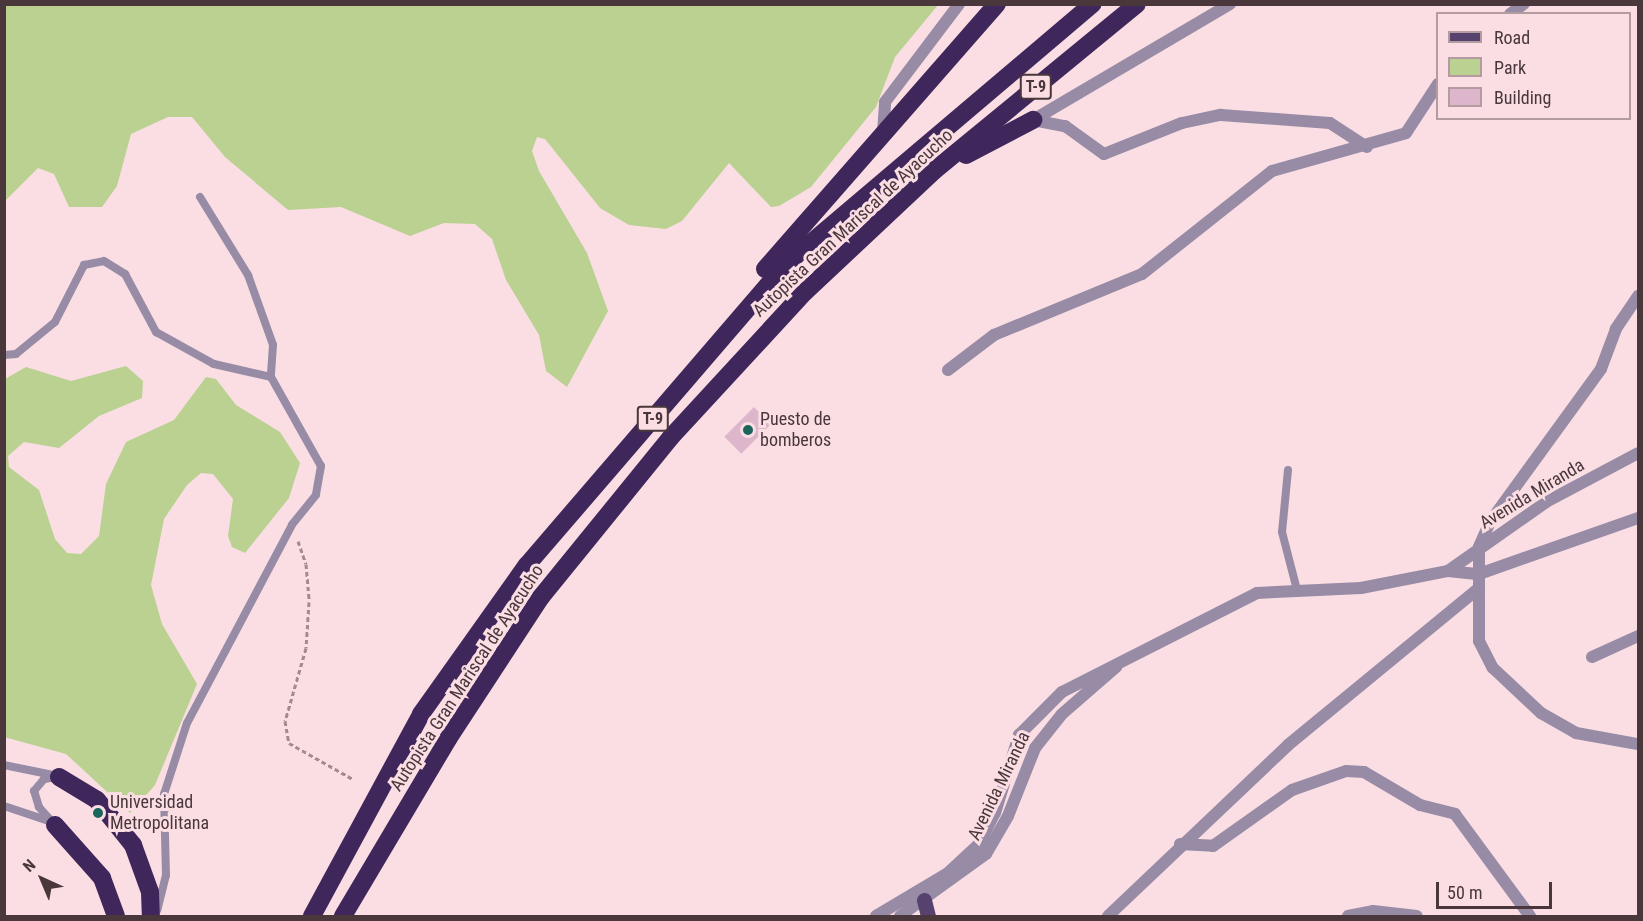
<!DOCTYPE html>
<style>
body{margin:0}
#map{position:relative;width:1643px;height:921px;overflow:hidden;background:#fadee3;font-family:"Roboto Condensed",sans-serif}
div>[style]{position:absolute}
.green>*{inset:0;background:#bad191}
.building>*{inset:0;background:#ddb6cb;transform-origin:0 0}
.path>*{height:3px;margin-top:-1.5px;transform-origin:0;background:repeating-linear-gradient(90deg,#a28b8f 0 4.5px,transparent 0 7.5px)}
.service>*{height:8px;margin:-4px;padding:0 4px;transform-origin:4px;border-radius:4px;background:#978ba6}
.minor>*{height:12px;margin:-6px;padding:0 6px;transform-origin:6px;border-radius:6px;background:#978ba6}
.primary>*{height:15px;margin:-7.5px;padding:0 7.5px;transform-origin:7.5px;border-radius:7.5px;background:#56416f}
.motorway>*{height:18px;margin:-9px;padding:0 9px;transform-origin:9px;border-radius:9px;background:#40275b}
.dots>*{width:16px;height:16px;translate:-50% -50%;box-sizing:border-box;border:3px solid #fadee3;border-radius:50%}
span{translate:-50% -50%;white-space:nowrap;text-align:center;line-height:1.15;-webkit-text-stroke:6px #fadee3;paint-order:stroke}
.shield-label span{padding:2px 4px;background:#fadee3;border:2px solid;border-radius:4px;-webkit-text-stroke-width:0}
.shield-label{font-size:16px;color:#49373b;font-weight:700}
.street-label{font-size:18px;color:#49373b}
.poi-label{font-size:18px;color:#49373b}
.left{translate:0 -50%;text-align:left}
.frame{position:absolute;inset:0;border:6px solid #49373b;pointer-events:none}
.legend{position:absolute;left:1436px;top:12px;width:195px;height:108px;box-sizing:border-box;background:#fadee3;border:2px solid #b39ba0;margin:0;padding:8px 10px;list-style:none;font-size:18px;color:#49373b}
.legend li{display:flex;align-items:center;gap:12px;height:30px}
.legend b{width:30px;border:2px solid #b39ba0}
.north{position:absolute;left:12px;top:849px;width:60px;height:60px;-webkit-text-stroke:4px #fadee3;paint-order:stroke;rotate:316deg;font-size:16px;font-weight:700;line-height:24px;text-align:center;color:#49373b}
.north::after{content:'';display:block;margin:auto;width:21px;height:27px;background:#49373b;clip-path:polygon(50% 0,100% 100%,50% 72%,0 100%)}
.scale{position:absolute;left:1436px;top:882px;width:116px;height:27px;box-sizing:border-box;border:3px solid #49373b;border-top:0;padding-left:8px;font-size:18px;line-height:21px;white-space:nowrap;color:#49373b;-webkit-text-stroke:4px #fadee3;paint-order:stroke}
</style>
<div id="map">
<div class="green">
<div style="clip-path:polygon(5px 5px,938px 5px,895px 57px,876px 107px,811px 187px,779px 206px,771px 207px,729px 163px,682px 221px,666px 229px,629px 225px,600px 208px,545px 139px,537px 137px,532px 151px,539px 171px,587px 253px,608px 311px,567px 387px,546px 371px,539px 335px,506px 280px,492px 239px,475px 224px,444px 223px,410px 236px,341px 207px,288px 210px,225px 157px,192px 117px,168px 117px,131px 134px,117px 186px,102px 207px,69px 207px,54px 174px,38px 168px,5px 201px)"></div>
<div style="clip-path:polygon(126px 366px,143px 381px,142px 398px,99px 416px,59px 448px,24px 442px,8px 456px,9px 467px,39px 490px,55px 539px,67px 553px,81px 554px,99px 536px,106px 484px,126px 442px,174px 420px,206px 377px,216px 379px,236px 405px,280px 432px,300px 463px,289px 498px,245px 553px,232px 547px,228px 536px,233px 499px,213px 474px,201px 473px,187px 485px,164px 519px,151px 585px,162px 624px,197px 684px,155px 785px,130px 813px,66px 754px,4px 737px,5px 379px,26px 367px,71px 381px)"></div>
</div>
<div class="building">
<div style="left:754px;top:407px;width:24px;height:42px;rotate:45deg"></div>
</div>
<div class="path">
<div style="left:298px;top:541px;width:24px;rotate:71deg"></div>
<div style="left:306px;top:564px;width:38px;rotate:85deg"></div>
<div style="left:309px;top:602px;width:46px;rotate:93.7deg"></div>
<div style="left:306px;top:648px;width:76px;rotate:106deg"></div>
<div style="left:285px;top:721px;width:22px;rotate:80deg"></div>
<div style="left:289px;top:743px;width:73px;rotate:29.4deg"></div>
</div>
<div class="service">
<div style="left:200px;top:197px;width:92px;rotate:58.4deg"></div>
<div style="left:248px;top:275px;width:74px;rotate:70.3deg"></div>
<div style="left:273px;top:345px;width:32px;rotate:94deg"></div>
<div style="left:4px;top:355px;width:12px;rotate:-5deg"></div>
<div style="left:16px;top:354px;width:50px;rotate:-39.4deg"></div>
<div style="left:55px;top:322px;width:64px;rotate:-63deg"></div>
<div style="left:84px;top:265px;width:20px;rotate:-11deg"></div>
<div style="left:104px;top:261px;width:25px;rotate:32deg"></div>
<div style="left:125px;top:274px;width:66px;rotate:61.9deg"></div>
<div style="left:156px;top:332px;width:66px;rotate:28.9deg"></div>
<div style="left:214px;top:364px;width:58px;rotate:12.8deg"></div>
<div style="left:271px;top:377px;width:102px;rotate:60.7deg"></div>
<div style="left:321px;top:466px;width:29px;rotate:100deg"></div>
<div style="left:316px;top:495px;width:38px;rotate:129deg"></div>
<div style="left:292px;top:525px;width:224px;rotate:117.9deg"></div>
<div style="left:187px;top:723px;width:75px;rotate:107.9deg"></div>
<div style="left:164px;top:794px;width:81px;rotate:88.6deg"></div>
<div style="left:166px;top:875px;width:36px;rotate:104deg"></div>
<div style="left:1288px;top:470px;width:62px;rotate:95.5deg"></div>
<div style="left:1282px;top:532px;width:60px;rotate:75.5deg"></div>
<div style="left:4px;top:765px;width:50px;rotate:11.5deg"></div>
<div style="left:4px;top:806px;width:47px;rotate:18.4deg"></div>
<div style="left:55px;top:825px;width:24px;rotate:-132deg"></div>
<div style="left:39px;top:807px;width:17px;rotate:-107deg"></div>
<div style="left:34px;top:791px;width:16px;rotate:-50deg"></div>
<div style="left:44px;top:779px;width:15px;rotate:-8deg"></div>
</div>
<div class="minor">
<div style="left:1510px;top:14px;width:17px;rotate:-36deg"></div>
<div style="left:1033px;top:120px;width:33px;rotate:11deg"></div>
<div style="left:1065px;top:126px;width:48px;rotate:35.7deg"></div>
<div style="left:1104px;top:154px;width:84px;rotate:-21.7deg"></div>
<div style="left:1182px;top:123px;width:40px;rotate:-12deg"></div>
<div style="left:1221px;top:115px;width:109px;rotate:4.2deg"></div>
<div style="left:1330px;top:123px;width:44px;rotate:33deg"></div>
<div style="left:1033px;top:120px;width:229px;rotate:-30.5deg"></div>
<div style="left:883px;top:133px;width:31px;rotate:-86deg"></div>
<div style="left:885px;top:102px;width:123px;rotate:-52.9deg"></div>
<div style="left:1638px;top:296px;width:40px;rotate:124deg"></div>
<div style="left:1616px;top:329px;width:43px;rotate:110.6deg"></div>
<div style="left:1601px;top:369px;width:189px;rotate:126deg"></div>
<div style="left:1490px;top:522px;width:27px;rotate:114deg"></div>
<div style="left:1479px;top:547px;width:94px;rotate:90deg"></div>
<div style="left:1479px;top:641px;width:30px;rotate:63deg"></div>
<div style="left:1493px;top:668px;width:66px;rotate:43.2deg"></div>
<div style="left:1541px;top:713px;width:40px;rotate:29.7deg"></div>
<div style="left:1576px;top:733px;width:63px;rotate:10.1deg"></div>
<div style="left:948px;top:370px;width:58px;rotate:-37.3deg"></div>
<div style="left:994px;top:335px;width:160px;rotate:-22.4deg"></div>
<div style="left:1142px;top:274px;width:166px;rotate:-38.4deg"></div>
<div style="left:1272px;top:171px;width:139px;rotate:-15.8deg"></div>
<div style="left:1406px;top:133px;width:59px;rotate:-56.9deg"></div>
<div style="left:1448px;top:571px;width:31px;rotate:6deg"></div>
<div style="left:1479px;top:574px;width:169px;rotate:-19.4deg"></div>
<div style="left:1592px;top:657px;width:51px;rotate:-24.5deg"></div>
<div style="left:1180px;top:844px;width:33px;rotate:3deg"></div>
<div style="left:1213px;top:846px;width:97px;rotate:-35.3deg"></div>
<div style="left:1292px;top:790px;width:57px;rotate:-19.4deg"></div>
<div style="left:1346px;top:771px;width:18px;rotate:3deg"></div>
<div style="left:1364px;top:772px;width:65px;rotate:30.5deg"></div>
<div style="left:1420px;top:805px;width:36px;rotate:14deg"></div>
<div style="left:1455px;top:814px;width:127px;rotate:53.7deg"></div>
<div style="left:876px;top:916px;width:84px;rotate:-30.8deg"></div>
<div style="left:948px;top:873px;width:42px;rotate:-43.1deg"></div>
<div style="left:979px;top:844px;width:35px;rotate:-63deg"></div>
<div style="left:995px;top:813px;width:82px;rotate:-72.9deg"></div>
<div style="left:1019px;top:735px;width:61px;rotate:-45deg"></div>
<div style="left:1062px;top:692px;width:219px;rotate:-26.9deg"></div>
<div style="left:1257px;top:593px;width:104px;rotate:-2.8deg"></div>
<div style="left:1361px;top:588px;width:89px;rotate:-11.1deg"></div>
<div style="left:1448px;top:571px;width:120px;rotate:-35.1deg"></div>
<div style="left:1546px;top:502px;width:104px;rotate:-28deg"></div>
<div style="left:900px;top:916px;width:106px;rotate:-35.8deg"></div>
<div style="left:986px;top:854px;width:44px;rotate:-59.9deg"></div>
<div style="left:1008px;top:816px;width:73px;rotate:-68.3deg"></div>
<div style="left:1035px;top:748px;width:43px;rotate:-51.5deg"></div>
<div style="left:1062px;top:714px;width:72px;rotate:-41deg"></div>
<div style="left:1108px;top:916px;width:248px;rotate:-43.5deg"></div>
<div style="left:1288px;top:745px;width:247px;rotate:-39.4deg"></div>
<div style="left:1348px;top:916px;width:25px;rotate:-11deg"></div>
<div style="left:1373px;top:911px;width:44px;rotate:6.5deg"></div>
</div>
<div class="primary">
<div style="left:924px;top:900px;width:16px;rotate:76deg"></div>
</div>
<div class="motorway">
<div style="left:966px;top:155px;width:76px;rotate:-27.6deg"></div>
<div style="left:765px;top:269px;width:352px;rotate:-48.8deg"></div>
<div style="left:59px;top:777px;width:44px;rotate:31.2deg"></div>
<div style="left:97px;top:800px;width:58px;rotate:51.3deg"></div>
<div style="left:133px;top:845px;width:50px;rotate:70.1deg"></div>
<div style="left:150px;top:892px;width:24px;rotate:88deg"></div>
<div style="left:55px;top:825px;width:71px;rotate:48.4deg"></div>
<div style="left:102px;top:878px;width:40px;rotate:69.8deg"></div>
<div style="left:312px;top:916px;width:230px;rotate:-61.6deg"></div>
<div style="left:421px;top:714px;width:183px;rotate:-54.6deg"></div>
<div style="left:527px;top:565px;width:397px;rotate:-49.3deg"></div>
<div style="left:786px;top:264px;width:402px;rotate:-40.3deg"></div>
<div style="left:343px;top:916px;width:206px;rotate:-59.3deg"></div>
<div style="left:448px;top:739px;width:170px;rotate:-56.8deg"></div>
<div style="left:541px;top:597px;width:206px;rotate:-50.9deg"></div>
<div style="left:671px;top:437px;width:197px;rotate:-47.3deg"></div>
<div style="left:805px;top:292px;width:178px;rotate:-43.2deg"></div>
<div style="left:935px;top:170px;width:261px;rotate:-39.4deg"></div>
</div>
<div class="dots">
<div style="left:748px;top:430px;background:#1a655c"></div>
<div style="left:98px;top:813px;background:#1a655c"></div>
</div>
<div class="shield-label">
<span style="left:1036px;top:87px">T-9</span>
<span style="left:653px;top:419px">T-9</span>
</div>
<div class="street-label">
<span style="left:853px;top:223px;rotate:-43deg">Autopista Gran Mariscal de Ayacucho</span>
<span style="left:1532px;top:494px;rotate:-31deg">Avenida Miranda</span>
<span style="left:467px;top:678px;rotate:-57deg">Autopista Gran Mariscal de Ayacucho</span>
<span style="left:999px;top:786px;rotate:-64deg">Avenida Miranda</span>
</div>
<div class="poi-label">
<span class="left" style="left:760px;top:430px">Puesto de<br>bomberos</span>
<span class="left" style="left:110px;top:813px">Universidad<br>Metropolitana</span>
</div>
<div class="frame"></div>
<ul class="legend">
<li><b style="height:8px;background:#56416f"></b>Road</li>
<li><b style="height:16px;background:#bad191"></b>Park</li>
<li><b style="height:16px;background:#ddb6cb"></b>Building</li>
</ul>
<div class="north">N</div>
<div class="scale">50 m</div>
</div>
